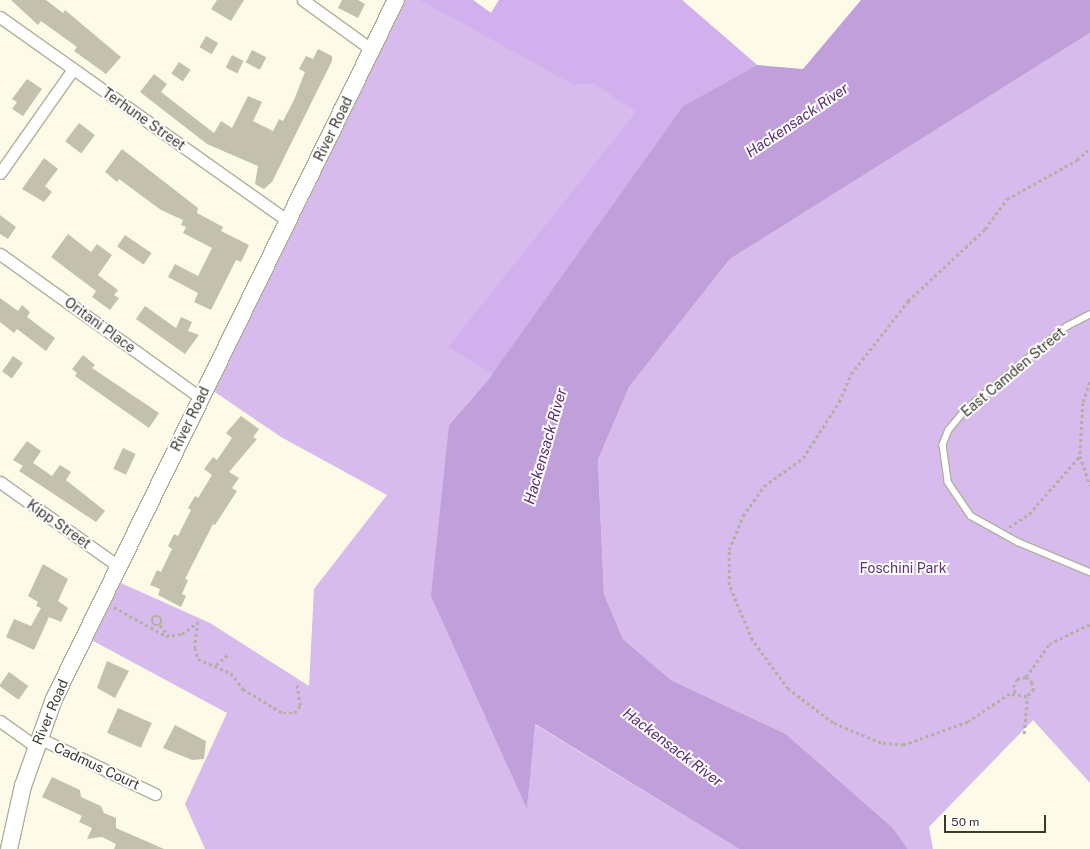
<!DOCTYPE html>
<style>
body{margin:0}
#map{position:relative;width:1090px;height:849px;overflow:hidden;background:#fdfbe7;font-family:"Public Sans",sans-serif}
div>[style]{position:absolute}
.green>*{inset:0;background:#d6bbec}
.forest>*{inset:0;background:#d2b0ed}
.water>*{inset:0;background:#c19fdb}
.building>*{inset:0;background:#c3c1ae;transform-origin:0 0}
.path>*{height:2.5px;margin-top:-1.25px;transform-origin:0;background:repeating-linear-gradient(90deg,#b2b0a1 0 3px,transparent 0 6px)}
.path>.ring{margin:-1.25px;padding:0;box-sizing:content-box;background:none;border:2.5px solid #b2b0a1;border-radius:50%}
.roads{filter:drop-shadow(1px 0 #b1b09d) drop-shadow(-1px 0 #b1b09d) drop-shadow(0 1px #b1b09d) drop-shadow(0 -1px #b1b09d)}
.service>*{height:5.5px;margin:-2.75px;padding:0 2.75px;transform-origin:2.75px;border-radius:2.75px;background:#fff}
.minor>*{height:11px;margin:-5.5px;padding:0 5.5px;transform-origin:5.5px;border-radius:5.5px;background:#fff}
.secondary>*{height:16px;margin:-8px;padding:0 8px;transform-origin:8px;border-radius:8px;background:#fff}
span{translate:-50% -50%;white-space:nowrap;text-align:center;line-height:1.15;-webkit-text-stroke:4px #fff;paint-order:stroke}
.street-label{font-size:14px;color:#3a3931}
.park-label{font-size:14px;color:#5d3279}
.water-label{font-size:15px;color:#572c73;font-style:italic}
.scale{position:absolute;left:944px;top:815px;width:102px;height:18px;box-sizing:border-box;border:2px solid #3a3931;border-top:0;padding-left:5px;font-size:12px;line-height:14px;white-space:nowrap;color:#3a3931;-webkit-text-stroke:3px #fff;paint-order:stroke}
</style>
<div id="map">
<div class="green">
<div style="clip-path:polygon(396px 0,473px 0,491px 13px,499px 0,682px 0,757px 65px,683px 106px,488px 380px,449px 425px,527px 808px,534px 724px,739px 849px,205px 849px,185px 804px,227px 713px,84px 636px,112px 579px,210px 623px,309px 686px,314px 589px,387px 495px,281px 437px,206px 386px)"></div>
<div style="clip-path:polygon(1090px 33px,1090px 783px,1033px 720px,929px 827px,933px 849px,908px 849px,892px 827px,786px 734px,671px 680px,623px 639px,604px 594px,598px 460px,629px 387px,730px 259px)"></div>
</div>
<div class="forest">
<div style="clip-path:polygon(420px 0,473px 0,491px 13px,499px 0,682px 0,757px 65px,683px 106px,493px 374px,448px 347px,636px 112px,593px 83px,574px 85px)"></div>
</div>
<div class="water">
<div style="clip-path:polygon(861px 0,1090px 0,1090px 33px,730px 259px,629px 387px,598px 460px,604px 594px,623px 639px,671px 680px,786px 734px,892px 827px,908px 849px,739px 849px,535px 724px,527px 809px,431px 596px,449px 425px,488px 380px,683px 106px,757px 65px,803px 69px)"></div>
</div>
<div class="building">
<div style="clip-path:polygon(11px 0,46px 0,63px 13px,65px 10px,121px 57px,106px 74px,74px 51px,77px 47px,41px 21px,38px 25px)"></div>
<div style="clip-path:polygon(217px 0,244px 0,231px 21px,211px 9px)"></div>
<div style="clip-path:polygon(342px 0,358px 0,365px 4px,358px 18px,338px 8px)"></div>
<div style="left:206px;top:36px;width:14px;height:13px;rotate:30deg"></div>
<div style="clip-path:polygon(318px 49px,332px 56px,332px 61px,272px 182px,264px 189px,255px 184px,258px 166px,207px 144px,140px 92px,154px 74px,167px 84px,161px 92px,214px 133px,221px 121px,232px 128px,248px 96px,262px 102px,253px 121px,273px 131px,279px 119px,283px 121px,294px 100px,305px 72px,299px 69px,306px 56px,313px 59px)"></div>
<div style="left:252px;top:50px;width:16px;height:14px;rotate:27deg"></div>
<div style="left:232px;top:55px;width:13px;height:14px;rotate:27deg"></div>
<div style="left:179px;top:62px;width:14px;height:14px;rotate:34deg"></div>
<div style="clip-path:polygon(27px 79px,42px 89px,23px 116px,12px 109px,17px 102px,12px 99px)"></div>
<div style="left:79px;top:123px;width:20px;height:23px;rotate:37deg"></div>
<div style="clip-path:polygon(122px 149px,198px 208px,197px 213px,223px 227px,221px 231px,249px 245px,241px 262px,236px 260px,211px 310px,194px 302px,198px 293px,168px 277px,175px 264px,198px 276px,212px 248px,183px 233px,186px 227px,181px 225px,183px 220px,161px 210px,119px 179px,117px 182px,105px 172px)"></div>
<div style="clip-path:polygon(44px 158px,58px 169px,45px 186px,52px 192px,44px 202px,22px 189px)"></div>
<div style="clip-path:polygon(0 215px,16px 227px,8px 239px,0 234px)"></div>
<div style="clip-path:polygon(68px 234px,91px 252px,97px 244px,112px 255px,98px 275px,118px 290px,114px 295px,119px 298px,110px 310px,92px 297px,96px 291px,51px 257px)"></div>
<div style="left:125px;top:235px;width:32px;height:14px;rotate:34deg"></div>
<div style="clip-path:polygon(0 298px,18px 311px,22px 305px,30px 312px,27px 317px,55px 338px,46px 351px,17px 329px,14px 333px,0 322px)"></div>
<div style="clip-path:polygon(145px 306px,176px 328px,181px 317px,192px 322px,188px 331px,199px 335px,185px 354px,136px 319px)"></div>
<div style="clip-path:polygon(83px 355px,95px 365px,92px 368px,159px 413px,149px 428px,75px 376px,77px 373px,72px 369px)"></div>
<div style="left:13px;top:356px;width:12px;height:19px;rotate:35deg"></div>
<div style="clip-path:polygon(241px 416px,259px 429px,253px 437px,257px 439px,229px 472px,239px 478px,232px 488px,237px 491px,215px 525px,213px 524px,185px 579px,188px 580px,182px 594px,186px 596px,181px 607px,158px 595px,160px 589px,150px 585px,157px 570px,161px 572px,172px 549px,168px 546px,174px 534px,178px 536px,191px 510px,188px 508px,195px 496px,198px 498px,212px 475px,204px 469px,213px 457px,217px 460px,232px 438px,226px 433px)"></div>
<div style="clip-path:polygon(27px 441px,41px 451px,33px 463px,52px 476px,60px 465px,71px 472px,66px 480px,105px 511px,96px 522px,19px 471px,23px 466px,13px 460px)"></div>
<div style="left:123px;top:448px;width:14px;height:23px;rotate:25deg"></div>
<div style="clip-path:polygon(43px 564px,68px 579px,58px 601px,68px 608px,61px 622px,49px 617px,34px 650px,6px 637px,14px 619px,31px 626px,41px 608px,36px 606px,38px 602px,28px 596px)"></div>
<div style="clip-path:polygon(107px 661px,129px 671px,115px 698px,97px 688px)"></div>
<div style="left:9px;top:672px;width:24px;height:17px;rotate:36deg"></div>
<div style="left:118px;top:708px;width:37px;height:27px;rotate:24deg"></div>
<div style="clip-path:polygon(175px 725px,206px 741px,204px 759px,192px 760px,163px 748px)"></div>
<div style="clip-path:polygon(52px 777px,80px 790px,81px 797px,101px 806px,104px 813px,116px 818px,116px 828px,164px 849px,114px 849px,116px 844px,102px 837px,87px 839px,92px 828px,79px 822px,82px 816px,42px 797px)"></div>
</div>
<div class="path">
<div style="left:1090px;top:382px;width:22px;rotate:108deg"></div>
<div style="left:1083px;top:403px;width:53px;rotate:93.2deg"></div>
<div style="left:1080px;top:456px;width:31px;rotate:71deg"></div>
<div style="left:1009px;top:527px;width:24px;rotate:-33deg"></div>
<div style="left:1029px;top:514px;width:77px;rotate:-48.7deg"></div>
<div style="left:114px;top:607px;width:60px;rotate:29.1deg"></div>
<div style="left:166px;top:636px;width:16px;rotate:-7deg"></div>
<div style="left:182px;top:634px;width:20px;rotate:-37deg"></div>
<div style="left:198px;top:622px;width:26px;rotate:97deg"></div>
<div style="left:195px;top:648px;width:11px;rotate:75deg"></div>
<div style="left:198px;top:659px;width:36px;rotate:23deg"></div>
<div style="left:231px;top:673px;width:20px;rotate:53deg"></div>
<div style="left:243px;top:689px;width:47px;rotate:31deg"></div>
<div style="left:283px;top:713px;width:11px"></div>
<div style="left:294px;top:713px;width:9px;rotate:-49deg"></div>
<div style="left:300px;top:706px;width:24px;rotate:-99deg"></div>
<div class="ring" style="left:152.5px;top:616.5px;width:6.5px;height:6.5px"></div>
<div style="left:160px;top:625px;width:14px;rotate:51deg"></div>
<div style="left:216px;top:665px;width:18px;rotate:-41deg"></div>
<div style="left:1026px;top:677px;width:40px;rotate:-55.1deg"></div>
<div style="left:1049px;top:644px;width:46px;rotate:-26deg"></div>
<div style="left:1015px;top:693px;width:6px;rotate:-108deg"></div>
<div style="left:1013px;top:687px;width:9px;rotate:-63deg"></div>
<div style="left:1017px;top:679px;width:9px;rotate:-13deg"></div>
<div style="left:1026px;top:677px;width:8px;rotate:40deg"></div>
<div style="left:1032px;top:682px;width:7px;rotate:74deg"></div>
<div style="left:1034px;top:689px;width:11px;rotate:131deg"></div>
<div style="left:1027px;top:697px;width:17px;rotate:-170deg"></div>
<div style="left:1010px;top:694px;width:50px;rotate:146.3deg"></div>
<div style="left:968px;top:722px;width:68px;rotate:160.2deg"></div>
<div style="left:904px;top:745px;width:23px;rotate:-175deg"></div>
<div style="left:881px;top:743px;width:52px;rotate:-157.4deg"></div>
<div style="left:833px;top:723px;width:56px;rotate:-142.9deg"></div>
<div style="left:788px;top:689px;width:61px;rotate:-126.3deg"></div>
<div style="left:752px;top:640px;width:60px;rotate:-112.7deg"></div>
<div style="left:729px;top:585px;width:35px;rotate:-90deg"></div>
<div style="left:729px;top:550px;width:37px;rotate:-68deg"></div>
<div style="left:743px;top:516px;width:37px;rotate:-55deg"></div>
<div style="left:764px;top:486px;width:48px;rotate:-35.7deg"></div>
<div style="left:803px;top:458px;width:67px;rotate:-57.3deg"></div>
<div style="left:839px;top:402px;width:30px;rotate:-67deg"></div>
<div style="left:851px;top:374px;width:93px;rotate:-52deg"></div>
<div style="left:908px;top:301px;width:105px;rotate:-43.1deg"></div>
<div style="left:985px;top:229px;width:37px;rotate:-54deg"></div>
<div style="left:1007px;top:199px;width:80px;rotate:-29.1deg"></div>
<div style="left:1077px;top:160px;width:18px;rotate:-43deg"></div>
<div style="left:1024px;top:734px;width:37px;rotate:-85deg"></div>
</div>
<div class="roads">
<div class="service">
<div style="left:1090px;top:315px;width:25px;rotate:153deg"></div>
<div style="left:1068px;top:326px;width:134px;rotate:140.5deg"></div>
<div style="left:965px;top:411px;width:25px;rotate:130deg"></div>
<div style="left:949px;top:430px;width:16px;rotate:112deg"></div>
<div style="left:943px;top:445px;width:37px;rotate:82deg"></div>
<div style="left:948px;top:482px;width:41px;rotate:55.9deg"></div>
<div style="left:971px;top:516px;width:54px;rotate:29deg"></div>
<div style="left:1018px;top:542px;width:78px;rotate:22.6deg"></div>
</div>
<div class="minor">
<div style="left:303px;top:0;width:85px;rotate:35.9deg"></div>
<div style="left:0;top:17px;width:352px;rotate:35.3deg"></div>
<div style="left:0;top:173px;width:127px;rotate:-54.9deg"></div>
<div style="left:0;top:254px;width:246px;rotate:35.6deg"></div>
<div style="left:0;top:482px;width:145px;rotate:35.4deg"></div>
<div style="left:0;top:721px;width:43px;rotate:35.5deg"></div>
<div style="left:39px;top:738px;width:129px;rotate:25.8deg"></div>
</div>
<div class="secondary">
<div style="left:9px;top:849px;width:65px;rotate:-77.5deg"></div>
<div style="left:23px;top:786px;width:92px;rotate:-70.4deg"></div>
<div style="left:54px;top:699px;width:778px;rotate:-63.93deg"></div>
</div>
</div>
<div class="street-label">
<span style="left:144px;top:119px;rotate:35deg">Terhune Street</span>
<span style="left:333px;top:129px;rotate:-64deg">River Road</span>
<span style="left:100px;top:325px;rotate:36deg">Oritani Place</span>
<span style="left:1013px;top:372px;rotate:-40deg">East Camden Street</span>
<span style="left:190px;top:419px;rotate:-64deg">River Road</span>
<span style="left:59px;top:524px;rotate:35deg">Kipp Street</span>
<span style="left:50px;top:712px;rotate:-67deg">River Road</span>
<span style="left:97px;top:766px;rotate:25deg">Cadmus Court</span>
</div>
<div class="park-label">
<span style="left:903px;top:568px">Foschini Park</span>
</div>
<div class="water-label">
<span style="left:797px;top:120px;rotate:-34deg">Hackensack River</span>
<span style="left:545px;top:446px;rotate:-74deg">Hackensack River</span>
<span style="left:673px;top:747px;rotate:37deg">Hackensack River</span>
</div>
<div class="scale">50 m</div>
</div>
